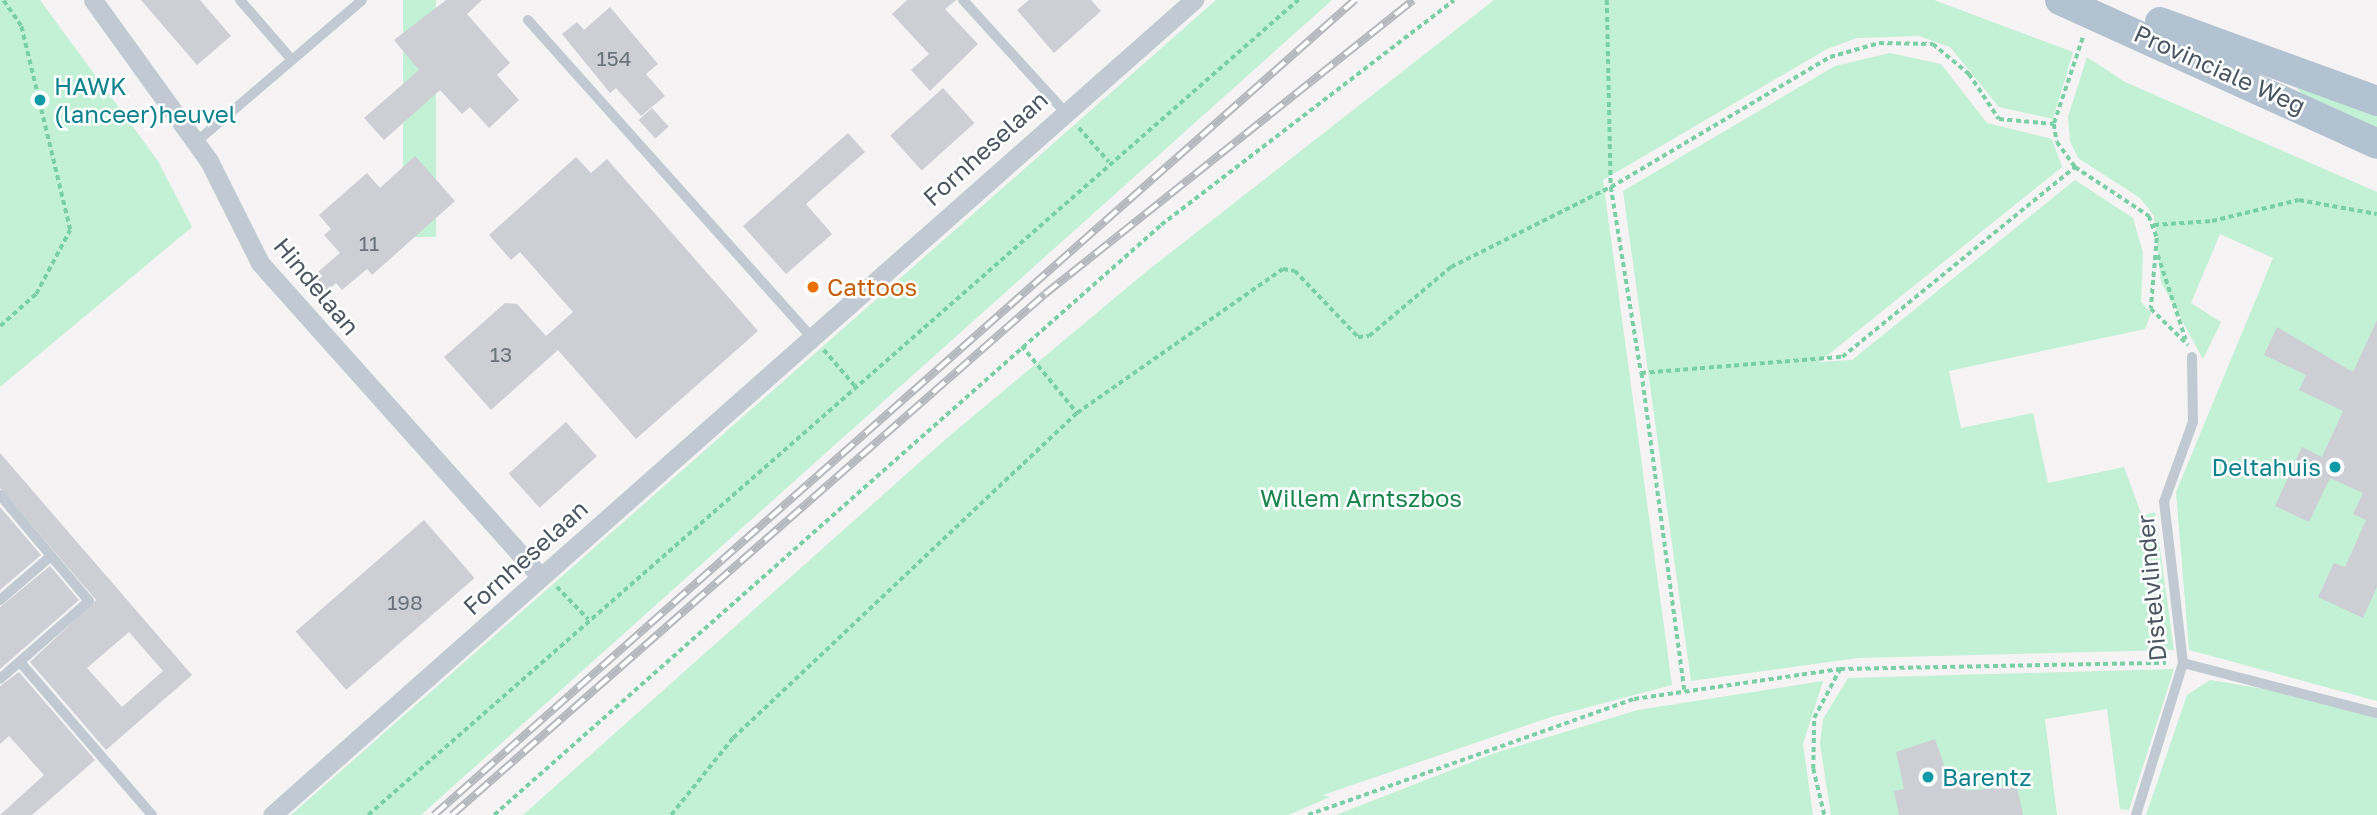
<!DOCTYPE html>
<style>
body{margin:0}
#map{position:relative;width:2377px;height:815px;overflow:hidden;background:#f5f3f3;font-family:"Golos Text",sans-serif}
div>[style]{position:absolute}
.green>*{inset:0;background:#c3f1d5;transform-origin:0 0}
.building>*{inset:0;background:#cdcfd5;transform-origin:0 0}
.path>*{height:3.5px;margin-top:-1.75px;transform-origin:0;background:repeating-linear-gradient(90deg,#7ad0a6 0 5px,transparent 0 8.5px)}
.service>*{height:10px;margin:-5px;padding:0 5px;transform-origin:5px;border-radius:5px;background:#c1cad2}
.minor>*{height:19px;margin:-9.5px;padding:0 9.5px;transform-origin:9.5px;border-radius:9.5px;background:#c1cad2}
.primary>*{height:30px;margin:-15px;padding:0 15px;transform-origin:15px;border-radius:15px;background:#b3c2d1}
.rail>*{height:8px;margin-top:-4px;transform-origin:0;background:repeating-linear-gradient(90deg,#fff 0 16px,#b5b8bd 0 32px);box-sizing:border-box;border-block:2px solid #b5b8bd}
.dots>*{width:19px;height:19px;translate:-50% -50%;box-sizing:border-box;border:4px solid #fff;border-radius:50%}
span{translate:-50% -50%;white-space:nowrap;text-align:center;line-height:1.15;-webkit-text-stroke:5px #fff;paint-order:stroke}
.number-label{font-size:21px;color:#6b747e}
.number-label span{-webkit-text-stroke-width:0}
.street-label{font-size:24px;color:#4a5661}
.culture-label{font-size:24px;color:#0d838f}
.left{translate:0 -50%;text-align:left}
.right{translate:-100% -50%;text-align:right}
.food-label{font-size:24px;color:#c56008}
.park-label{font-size:24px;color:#17864f}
</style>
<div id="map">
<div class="green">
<div style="clip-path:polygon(0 0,40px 0,158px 161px,192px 227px,0 387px)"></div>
<div style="left:403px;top:0;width:33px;height:237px"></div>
<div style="clip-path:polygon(1216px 0,1332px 0,421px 815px,291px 815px)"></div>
<div style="clip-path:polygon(1494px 0,1934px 0,2073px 52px,2053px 119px,1999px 107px,1950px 47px,1919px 36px,1857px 38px,1827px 49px,1603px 180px,1672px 685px,1551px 717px,1323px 795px,1330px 797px,1288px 815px,523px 815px,947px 438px,1147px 271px)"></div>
<div style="clip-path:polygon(1890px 53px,1941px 64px,1987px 123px,2052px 139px,2062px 167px,1819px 362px,1852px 360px,2075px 180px,2133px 218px,2143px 253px,2141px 302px,2151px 313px,2145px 329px,1949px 371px,1961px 428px,2033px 413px,2048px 483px,2124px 467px,2142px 516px,2155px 512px,2174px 650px,1858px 658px,1691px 681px,1623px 191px,1835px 66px)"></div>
<div style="clip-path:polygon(2087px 57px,2125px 82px,2377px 192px,2377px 701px,2189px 650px,2176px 492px,2273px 258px,2220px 234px,2191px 303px,2221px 322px,2203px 359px,2161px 282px,2154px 216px,2140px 198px,2078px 158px,2070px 141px,2068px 117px)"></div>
<div style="clip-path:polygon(2292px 83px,2377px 110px,2377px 137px,2308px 100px)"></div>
<div style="clip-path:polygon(2174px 669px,2129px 810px,2120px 809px,2107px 709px,2045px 719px,2057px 815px,1831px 815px,1820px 744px,1823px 719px,1848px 678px)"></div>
<div style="clip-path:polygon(2210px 680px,2296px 694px,2377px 718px,2377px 815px,2146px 815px,2187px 695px)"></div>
<div style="clip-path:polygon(1823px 681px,1803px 744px,1813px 815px,1336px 815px,1495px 753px,1638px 710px)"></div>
</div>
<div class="building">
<div style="clip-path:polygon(141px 0,200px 0,231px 36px,197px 65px)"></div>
<div style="clip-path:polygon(446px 0,482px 0,467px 14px,510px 63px,497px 75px,519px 100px,489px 128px,470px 107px,462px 114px,440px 90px,384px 140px,364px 118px,419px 70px,394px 40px)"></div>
<div style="clip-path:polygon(907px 0,956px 0,945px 9px,978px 44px,930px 91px,911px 70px,929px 54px,892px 14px)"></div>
<div style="clip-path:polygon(1029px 0,1091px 0,1101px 11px,1054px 53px,1017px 10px)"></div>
<div style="clip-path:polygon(610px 7px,658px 64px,646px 74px,665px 96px,641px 116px,616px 88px,610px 93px,562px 34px,577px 22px,584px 30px)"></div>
<div style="left:943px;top:88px;width:47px;height:71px;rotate:48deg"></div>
<div style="left:652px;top:108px;width:25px;height:18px;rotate:48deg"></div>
<div style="clip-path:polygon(848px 133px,865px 152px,806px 204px,832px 234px,786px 274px,743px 226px)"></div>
<div style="clip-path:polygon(415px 156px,455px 201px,372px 275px,367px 269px,342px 290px,336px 283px,326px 292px,313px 276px,340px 253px,324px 235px,331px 229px,319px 215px,367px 173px,380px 188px)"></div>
<div style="clip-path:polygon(576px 157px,591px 173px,607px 159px,758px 331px,636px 439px,558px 350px,491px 410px,444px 357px,505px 303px,517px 304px,546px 336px,573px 312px,520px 252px,511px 260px,489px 235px)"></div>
<div style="clip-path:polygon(2377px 320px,2377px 587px,2363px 618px,2318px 597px,2334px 563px,2345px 567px,2366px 520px,2353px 514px,2363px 493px,2330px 478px,2309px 522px,2275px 506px,2302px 447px,2322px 457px,2343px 411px,2299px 390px,2306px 375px,2264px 355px,2277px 327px,2353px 372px)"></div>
<div style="left:566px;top:422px;width:46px;height:77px;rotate:48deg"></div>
<div style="clip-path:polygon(evenodd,0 453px,192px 675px,106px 750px,30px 662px,96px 600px,0 488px,0 453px,129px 632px,163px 671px,122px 707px,87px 668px,129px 632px)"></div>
<div style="clip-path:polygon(0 507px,41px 555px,0 590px)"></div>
<div style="left:424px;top:520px;width:77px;height:170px;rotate:49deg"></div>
<div style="clip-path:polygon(50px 566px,79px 600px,0 669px,0 607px)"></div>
<div style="clip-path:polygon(19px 672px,95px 760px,32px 815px,0 815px,44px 775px,9px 736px,0 744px,0 686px)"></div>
<div style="clip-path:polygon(1935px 739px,1949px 779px,1964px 776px,1966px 791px,2017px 786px,2023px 815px,1899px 815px,1894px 791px,1904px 789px,1896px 752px)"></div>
</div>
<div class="path">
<div style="left:1607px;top:0;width:187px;rotate:88.8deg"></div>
<div style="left:1611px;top:187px;width:188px;rotate:80.8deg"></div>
<div style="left:2083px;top:38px;width:91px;rotate:108.6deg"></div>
<div style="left:2054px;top:124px;width:18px;rotate:81deg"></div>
<div style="left:2057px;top:142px;width:31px;rotate:54deg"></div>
<div style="left:2075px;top:167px;width:89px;rotate:33.5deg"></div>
<div style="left:2149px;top:216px;width:23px;rotate:70deg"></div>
<div style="left:2157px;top:238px;width:71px;rotate:94.8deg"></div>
<div style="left:2151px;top:309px;width:52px;rotate:44.2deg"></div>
<div style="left:1079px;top:128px;width:45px;rotate:48.6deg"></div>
<div style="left:2154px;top:225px;width:58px;rotate:-3.9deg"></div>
<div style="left:2212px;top:221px;width:89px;rotate:-13.6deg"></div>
<div style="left:2299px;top:200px;width:79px;rotate:10.2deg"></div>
<div style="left:2158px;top:255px;width:89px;rotate:71.8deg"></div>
<div style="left:0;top:326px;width:48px;rotate:-41.6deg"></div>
<div style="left:36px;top:294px;width:72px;rotate:-62deg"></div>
<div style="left:70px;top:230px;width:210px;rotate:-103.5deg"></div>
<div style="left:21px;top:26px;width:32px;rotate:-125deg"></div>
<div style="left:1022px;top:346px;width:87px;rotate:50.6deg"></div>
<div style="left:824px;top:350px;width:48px;rotate:49.3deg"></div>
<div style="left:557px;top:587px;width:45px;rotate:45.9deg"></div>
<div style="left:1684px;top:690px;width:320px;rotate:-97.7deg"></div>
<div style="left:1641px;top:373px;width:202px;rotate:-4.6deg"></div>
<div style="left:1842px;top:357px;width:301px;rotate:-39.2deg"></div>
<div style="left:368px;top:815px;width:1237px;rotate:-41.23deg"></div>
<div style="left:494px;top:815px;width:890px;rotate:-41.49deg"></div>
<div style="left:1161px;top:225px;width:369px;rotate:-37.5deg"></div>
<div style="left:671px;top:815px;width:99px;rotate:-51.2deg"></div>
<div style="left:733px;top:738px;width:473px;rotate:-43.4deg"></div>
<div style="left:1077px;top:413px;width:251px;rotate:-35deg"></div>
<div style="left:1283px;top:269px;width:12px;rotate:9deg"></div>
<div style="left:1295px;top:271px;width:91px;rotate:46.3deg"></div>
<div style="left:1358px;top:337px;width:11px;rotate:-5deg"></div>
<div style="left:1369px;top:336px;width:107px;rotate:-40.1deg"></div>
<div style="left:1451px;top:267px;width:179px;rotate:-26.6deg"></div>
<div style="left:1611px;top:187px;width:255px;rotate:-30.7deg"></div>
<div style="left:1830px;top:57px;width:51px;rotate:-15.9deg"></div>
<div style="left:1879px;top:43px;width:54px;rotate:1.1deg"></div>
<div style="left:1933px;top:44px;width:47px;rotate:39.8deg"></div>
<div style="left:1969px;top:74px;width:54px;rotate:56.3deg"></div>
<div style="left:1999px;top:119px;width:55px;rotate:5.2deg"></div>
<div style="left:1308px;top:815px;width:346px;rotate:-19.6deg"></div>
<div style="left:1634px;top:699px;width:208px;rotate:-8.3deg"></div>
<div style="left:1824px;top:815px;width:47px;rotate:-103.4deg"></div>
<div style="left:1813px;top:769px;width:51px;rotate:-88.9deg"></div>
<div style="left:1814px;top:718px;width:55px;rotate:-62deg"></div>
<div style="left:1840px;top:669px;width:326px;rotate:-1.1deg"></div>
</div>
<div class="service">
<div style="left:240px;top:0;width:79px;rotate:49.1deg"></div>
<div style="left:963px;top:0;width:150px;rotate:47.7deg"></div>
<div style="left:528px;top:20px;width:424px;rotate:48.2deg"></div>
<div style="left:196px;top:142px;width:218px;rotate:-40.5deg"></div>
<div style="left:0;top:495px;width:138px;rotate:50deg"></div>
<div style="left:89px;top:601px;width:118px;rotate:138.8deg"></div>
<div style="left:0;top:600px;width:67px;rotate:-40.8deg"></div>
<div style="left:20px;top:662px;width:202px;rotate:49.2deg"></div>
<div style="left:2183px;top:663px;width:200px;rotate:14.5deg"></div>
<div style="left:2136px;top:815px;width:159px;rotate:-72.8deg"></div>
<div style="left:2183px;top:663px;width:162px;rotate:-96.7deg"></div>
<div style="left:2164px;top:502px;width:85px;rotate:-70.1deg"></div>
<div style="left:2193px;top:422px;width:65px;rotate:-90.9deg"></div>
</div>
<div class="minor">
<div style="left:93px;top:0;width:198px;rotate:54.2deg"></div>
<div style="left:209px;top:161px;width:114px;rotate:63.4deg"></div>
<div style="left:260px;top:263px;width:421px;rotate:48.2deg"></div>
<div style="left:272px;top:815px;width:1231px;rotate:-41.48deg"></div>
</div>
<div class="primary">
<div style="left:2060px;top:0;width:348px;rotate:24.4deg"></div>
<div style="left:2160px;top:22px;width:231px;rotate:20deg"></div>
</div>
<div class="rail">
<div style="left:434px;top:815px;width:1230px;rotate:-41.51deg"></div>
<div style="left:452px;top:815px;width:789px;rotate:-41.3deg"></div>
<div style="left:1045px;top:294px;width:471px;rotate:-38.6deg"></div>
</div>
<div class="dots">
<div style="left:40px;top:100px;background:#0f9aa8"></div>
<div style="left:813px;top:287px;background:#e8710a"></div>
<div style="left:2335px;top:467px;background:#0f9aa8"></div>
<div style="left:1928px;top:777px;background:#0f9aa8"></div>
</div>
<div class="number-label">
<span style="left:614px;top:58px">154</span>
<span style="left:369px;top:243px">11</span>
<span style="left:501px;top:354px">13</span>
<span style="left:405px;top:602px">198</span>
</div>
<div class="street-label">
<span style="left:2220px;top:69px;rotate:24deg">Provinciale Weg</span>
<span style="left:985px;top:148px;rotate:-42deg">Fornheselaan</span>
<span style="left:317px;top:286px;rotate:50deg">Hindelaan</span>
<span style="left:525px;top:557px;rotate:-42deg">Fornheselaan</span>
<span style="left:2151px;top:588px;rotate:-95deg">Distelvlinder</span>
</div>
<div class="culture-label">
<span class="left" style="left:54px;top:100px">HAWK<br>(lanceer)heuvel</span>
<span class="right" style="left:2321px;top:467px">Deltahuis</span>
<span class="left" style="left:1942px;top:777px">Barentz</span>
</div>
<div class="food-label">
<span class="left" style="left:827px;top:287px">Cattoos</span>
</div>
<div class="park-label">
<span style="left:1361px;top:498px">Willem Arntszbos</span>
</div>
</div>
